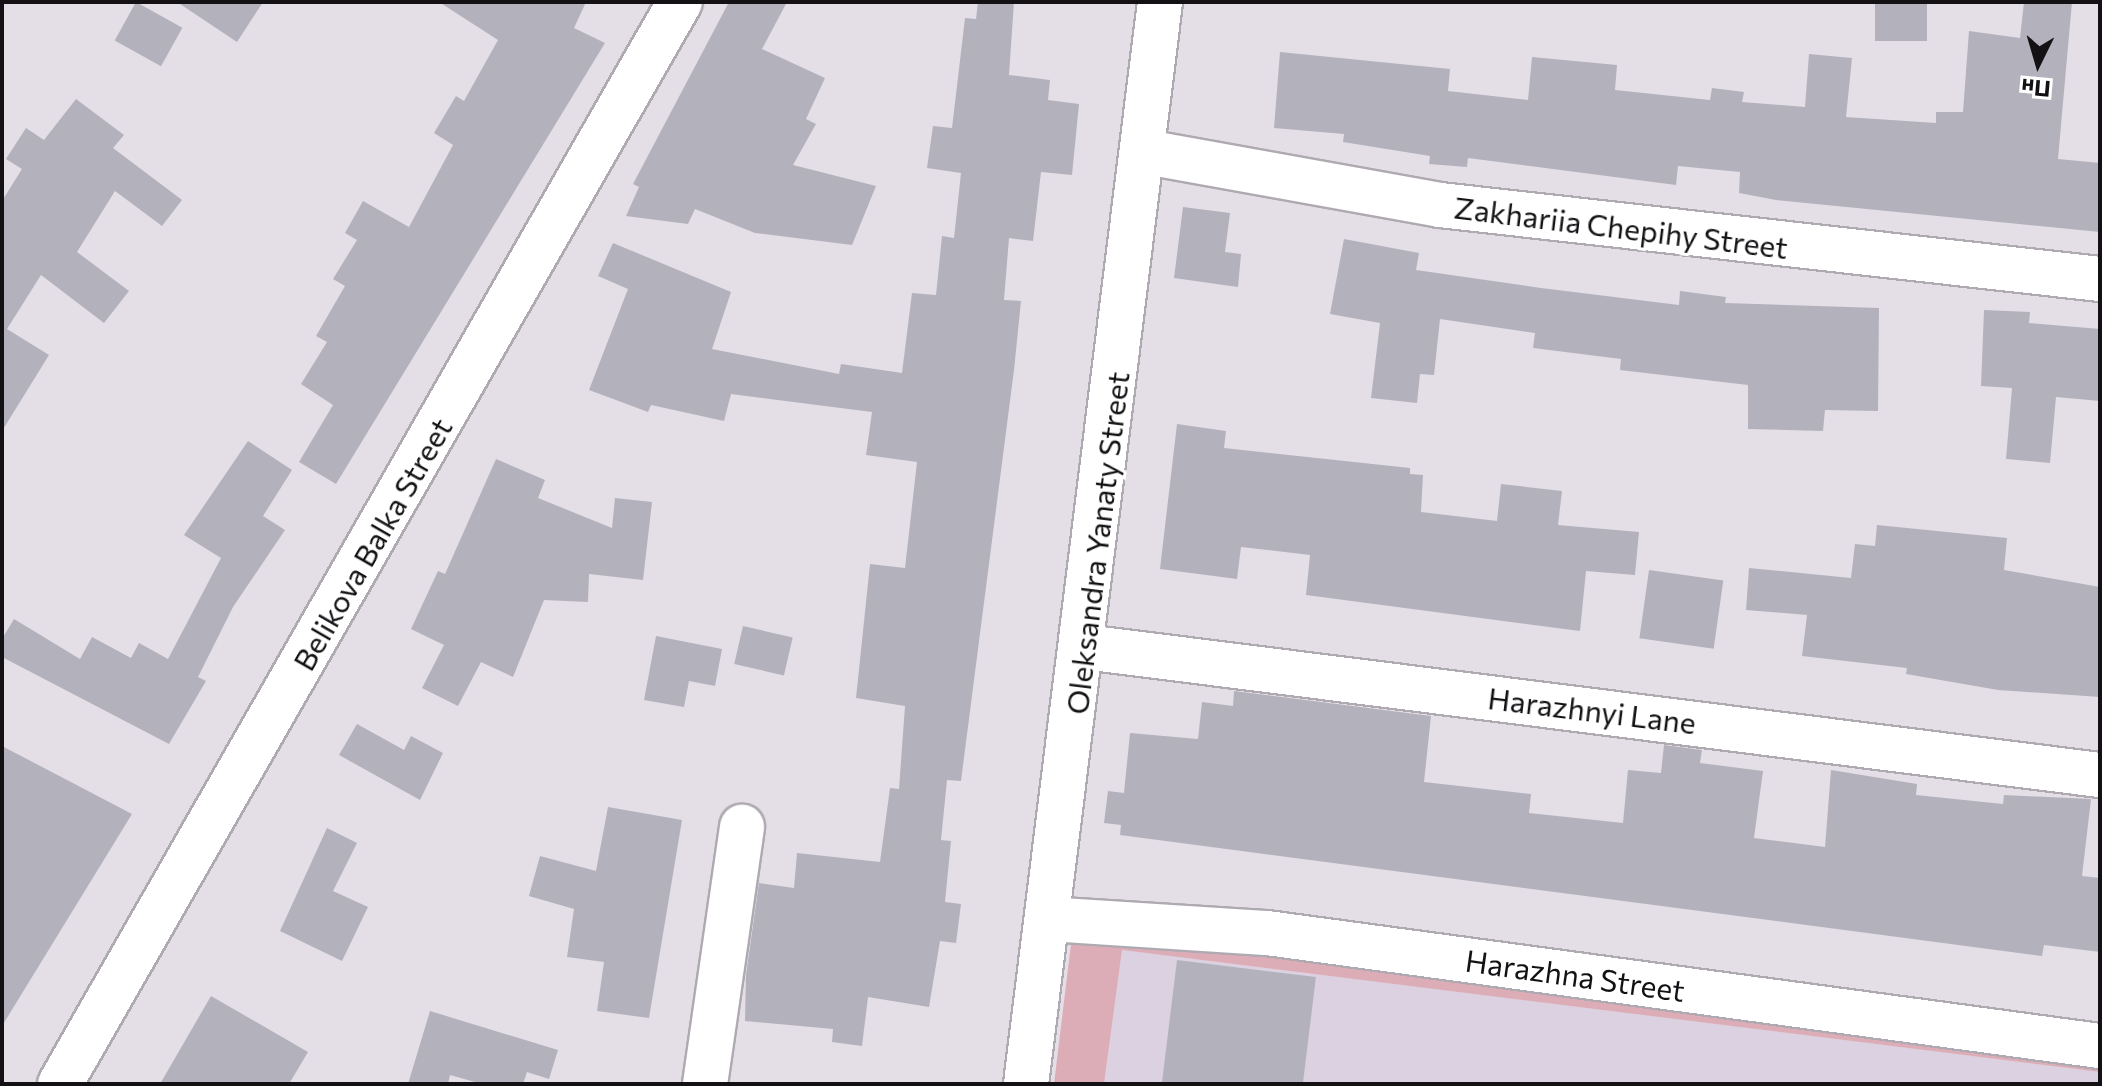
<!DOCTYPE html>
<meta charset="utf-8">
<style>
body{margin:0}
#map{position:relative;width:2102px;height:1086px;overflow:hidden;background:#e4dee7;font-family:Commissioner,sans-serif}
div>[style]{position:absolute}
.built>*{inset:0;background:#dbd1e0}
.green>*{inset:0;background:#ddadb7}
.building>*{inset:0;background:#b3b2bc;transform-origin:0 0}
.roads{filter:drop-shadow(2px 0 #afa9b1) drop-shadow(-2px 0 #afa9b1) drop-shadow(0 2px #afa9b1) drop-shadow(0 -2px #afa9b1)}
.minor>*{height:44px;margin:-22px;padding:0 22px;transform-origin:22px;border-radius:22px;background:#fff}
.tertiary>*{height:44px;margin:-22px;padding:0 22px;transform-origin:22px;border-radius:22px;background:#fff}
span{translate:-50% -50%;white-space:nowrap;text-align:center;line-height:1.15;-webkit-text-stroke:6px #fff;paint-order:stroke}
.street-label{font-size:30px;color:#131114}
.frame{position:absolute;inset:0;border:4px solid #131114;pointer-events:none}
.north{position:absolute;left:1998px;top:24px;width:80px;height:80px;-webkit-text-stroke:6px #fff;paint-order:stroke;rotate:185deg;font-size:22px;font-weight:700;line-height:32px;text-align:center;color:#131114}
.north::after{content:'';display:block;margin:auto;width:28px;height:36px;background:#131114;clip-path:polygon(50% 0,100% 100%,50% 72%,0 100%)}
</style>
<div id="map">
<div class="built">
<div style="clip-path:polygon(1122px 950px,2100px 1072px,2100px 1084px,1104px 1084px)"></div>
</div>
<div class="green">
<div style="clip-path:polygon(1094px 932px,2100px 1057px,2100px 1072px,1122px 950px,1104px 1084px,1054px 1084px,1071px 944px)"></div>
</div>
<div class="building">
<div style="left:136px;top:2px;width:53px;height:44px;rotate:29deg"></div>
<div style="clip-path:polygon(177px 2px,263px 2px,237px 42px)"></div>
<div style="clip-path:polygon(439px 2px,586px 2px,574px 28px,605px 43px,336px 484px,299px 462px,333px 405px,301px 384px,327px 342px,316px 336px,345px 286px,333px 279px,357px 240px,345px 233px,363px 201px,409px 227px,453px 145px,434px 133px,456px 96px,464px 101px,498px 40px)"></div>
<div style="clip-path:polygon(729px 2px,787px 2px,762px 49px,825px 78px,806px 119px,816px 124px,793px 165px,876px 186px,852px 245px,755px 233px,695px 209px,688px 224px,626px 216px,639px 187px,633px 184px)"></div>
<div style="clip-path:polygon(978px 2px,1014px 2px,1009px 75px,1050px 80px,1048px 100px,1079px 104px,1072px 175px,1041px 172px,1033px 241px,1009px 238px,1004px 300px,1021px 301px,1014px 370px,961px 781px,947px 780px,941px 840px,951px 841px,945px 902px,961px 904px,956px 943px,940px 941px,929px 1007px,868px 997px,862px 1046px,832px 1042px,833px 1029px,745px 1021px,746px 975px,759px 883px,794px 888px,797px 853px,880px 862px,890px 788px,899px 789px,905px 706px,856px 698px,870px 564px,905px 568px,917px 462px,866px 455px,872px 412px,731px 394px,724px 421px,651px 405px,648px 412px,589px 390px,628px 289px,598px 276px,613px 243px,731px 292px,712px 349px,839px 374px,841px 364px,902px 373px,912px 293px,936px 295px,942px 236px,954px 238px,961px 173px,927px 168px,933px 126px,952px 128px,965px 18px,976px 19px)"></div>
<div style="left:1875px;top:2px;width:52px;height:39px"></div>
<div style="clip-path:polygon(2024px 2px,2072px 2px,2058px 159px,2100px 163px,2100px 232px,1776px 200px,1739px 193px,1740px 172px,1678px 166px,1676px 185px,1468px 158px,1467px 167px,1429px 164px,1430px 156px,1343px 142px,1344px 134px,1274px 128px,1280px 52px,1450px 69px,1448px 91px,1528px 100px,1532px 57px,1617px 65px,1615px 90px,1710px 100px,1712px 88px,1744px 92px,1742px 102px,1805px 107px,1809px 54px,1852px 58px,1846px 117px,1936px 123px,1936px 112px,1963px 112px,1969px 31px,2020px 38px)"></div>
<div style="clip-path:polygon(76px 99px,124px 135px,113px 148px,182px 200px,162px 226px,115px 191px,77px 252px,129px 291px,104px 323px,41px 275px,7px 329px,49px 355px,2px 431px,2px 201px,22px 169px,6px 159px,26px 128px,44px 140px)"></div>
<div style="clip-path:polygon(1183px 207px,1230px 213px,1225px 252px,1241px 254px,1238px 287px,1174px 278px)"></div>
<div style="clip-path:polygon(1344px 239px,1419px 253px,1416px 270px,1541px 288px,1679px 305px,1680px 291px,1726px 297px,1725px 303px,1879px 308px,1878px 411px,1825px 410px,1823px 431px,1748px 429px,1748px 385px,1620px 370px,1621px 359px,1533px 348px,1535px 333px,1440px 319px,1434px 375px,1420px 374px,1417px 403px,1371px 398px,1380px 323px,1330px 314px)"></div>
<div style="clip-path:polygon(1984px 310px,2030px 312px,2029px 323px,2100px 329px,2100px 401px,2056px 397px,2050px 463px,2006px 459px,2012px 388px,1981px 386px)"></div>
<div style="clip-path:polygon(1177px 424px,1226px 431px,1224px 448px,1410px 468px,1410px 474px,1423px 475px,1421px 512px,1497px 521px,1501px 484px,1562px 491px,1558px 525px,1639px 532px,1635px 575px,1586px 571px,1580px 631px,1306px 595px,1310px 555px,1241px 547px,1237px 579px,1160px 569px)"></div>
<div style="clip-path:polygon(248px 441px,292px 470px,263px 516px,285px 530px,233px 607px,198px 677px,206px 681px,169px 744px,2px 657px,2px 639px,14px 619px,80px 659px,92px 637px,131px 658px,139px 643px,168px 659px,221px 558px,184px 535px)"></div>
<div style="clip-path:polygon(496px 459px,545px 480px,538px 498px,612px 528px,615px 498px,652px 502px,643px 580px,589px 574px,588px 602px,544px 600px,513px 677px,481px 662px,458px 706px,422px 688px,444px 645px,411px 629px,438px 571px,445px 574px)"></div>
<div style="clip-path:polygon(1877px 525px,2007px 538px,2004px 570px,2100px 587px,2100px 697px,1998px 690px,1906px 674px,1907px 668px,1802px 656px,1807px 615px,1746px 610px,1749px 568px,1851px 578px,1855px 544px,1875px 546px)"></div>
<div style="left:1649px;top:570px;width:75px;height:69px;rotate:8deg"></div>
<div style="left:743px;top:626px;width:51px;height:39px;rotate:13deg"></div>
<div style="clip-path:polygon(656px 636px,722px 649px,715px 686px,689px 681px,684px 707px,644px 700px)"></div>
<div style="clip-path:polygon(1234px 691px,1431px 716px,1424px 782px,1531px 794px,1529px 813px,1623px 823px,1628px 770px,1661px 773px,1664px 745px,1702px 750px,1700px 763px,1763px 771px,1754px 838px,1825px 847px,1831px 770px,1917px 784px,1916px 795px,2003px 804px,2004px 795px,2091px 799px,2082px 876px,2100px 878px,2100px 952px,2044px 945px,2042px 956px,1120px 835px,1121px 825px,1104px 823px,1108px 791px,1124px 793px,1130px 733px,1198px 739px,1202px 702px,1233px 706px)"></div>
<div style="clip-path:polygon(357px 724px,404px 750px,411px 736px,443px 753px,420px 800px,339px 755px)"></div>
<div style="clip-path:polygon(2px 746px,132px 814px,2px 1026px)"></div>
<div style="clip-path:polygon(608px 807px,682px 820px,649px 1018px,597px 1011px,604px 962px,567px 957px,574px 909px,529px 896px,540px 856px,596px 871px)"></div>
<div style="clip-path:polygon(327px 828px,357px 843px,333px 891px,368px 907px,342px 961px,280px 931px)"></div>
<div style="left:1177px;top:960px;width:140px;height:125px;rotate:7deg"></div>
<div style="clip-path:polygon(211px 996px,308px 1052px,289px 1084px,160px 1084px)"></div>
<div style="clip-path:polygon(430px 1011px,558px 1050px,549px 1079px,527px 1072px,523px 1084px,482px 1084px,450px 1075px,448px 1084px,408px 1084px)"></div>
</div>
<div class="roads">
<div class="minor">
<div style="left:1146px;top:152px;width:299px;rotate:10.2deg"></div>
<div style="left:1440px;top:205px;width:664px;rotate:6.4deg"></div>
<div style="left:1085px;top:647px;width:1023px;rotate:7.19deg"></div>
<div style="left:1048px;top:919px;width:219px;rotate:3.7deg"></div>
<div style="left:1267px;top:933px;width:841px;rotate:7.73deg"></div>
<div style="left:60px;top:1084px;width:1247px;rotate:-60.19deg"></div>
<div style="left:705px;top:1084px;width:260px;rotate:-81.8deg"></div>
</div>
<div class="tertiary">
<div style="left:1026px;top:1084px;width:1090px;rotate:-82.94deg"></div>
</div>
</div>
<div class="street-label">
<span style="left:1621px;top:227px;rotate:7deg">Zakhariia Chepihy Street</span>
<span style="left:1097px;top:543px;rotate:-83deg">Oleksandra Yanaty Street</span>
<span style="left:372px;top:544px;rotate:-60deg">Belikova Balka Street</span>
<span style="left:1592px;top:710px;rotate:7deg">Harazhnyi Lane</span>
<span style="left:1575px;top:975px;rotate:8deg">Harazhna Street</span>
</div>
<div class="frame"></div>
<div class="north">Пн</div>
</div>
